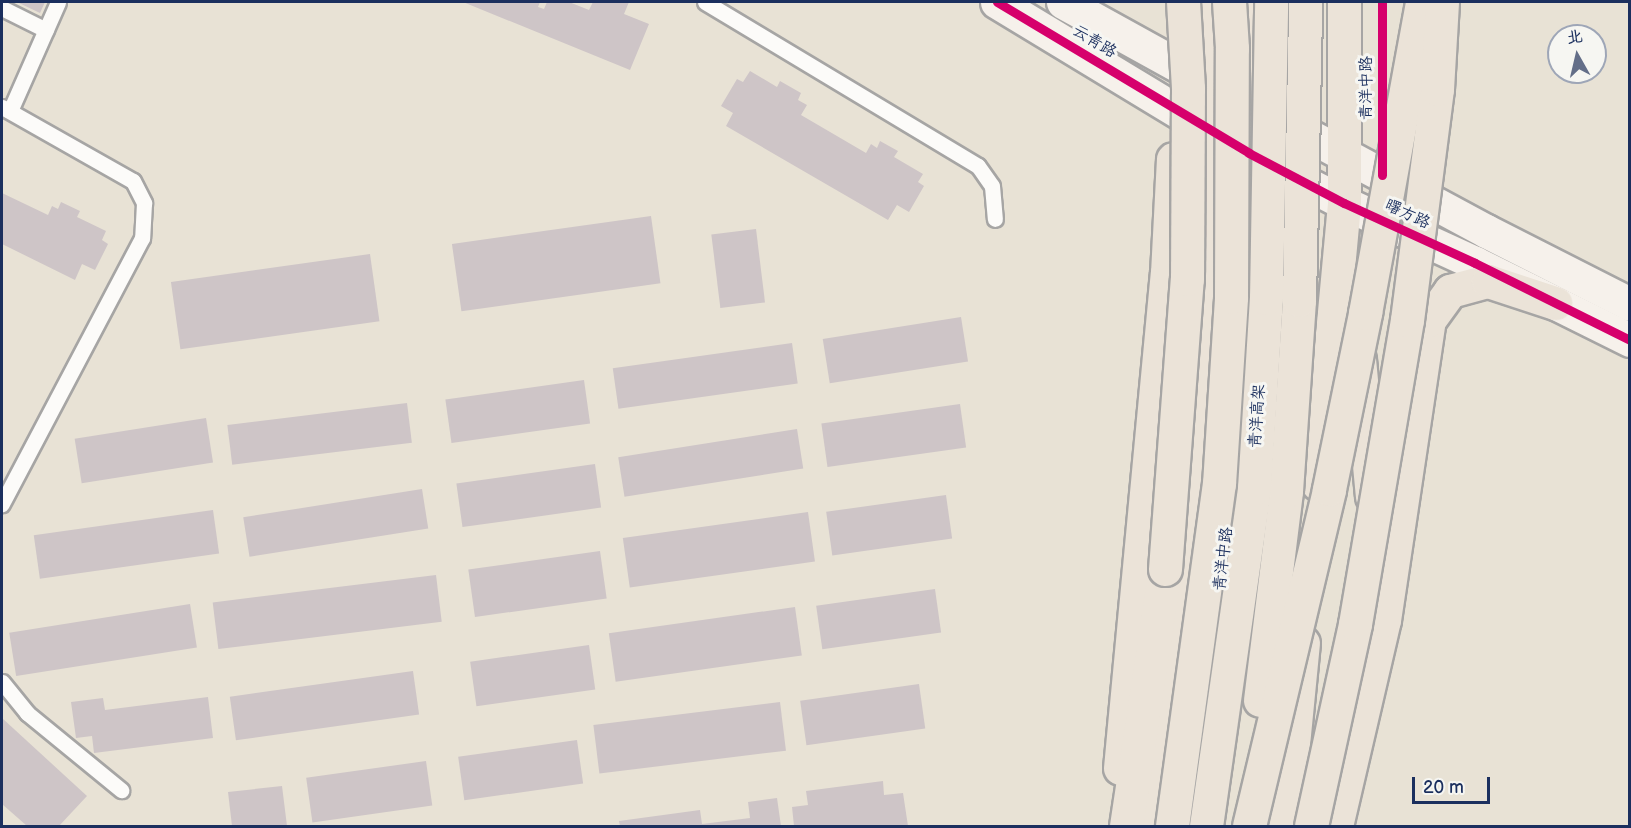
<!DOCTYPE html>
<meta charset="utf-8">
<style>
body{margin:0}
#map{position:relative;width:1631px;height:828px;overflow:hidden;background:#e8e2d5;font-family:"Balsamiq Sans","LXGW WenKai TC",sans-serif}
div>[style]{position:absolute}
.building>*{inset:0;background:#cec5c7;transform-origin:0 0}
.roads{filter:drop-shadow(2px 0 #a6a5a4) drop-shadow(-2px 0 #a6a5a4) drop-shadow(0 2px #a6a5a4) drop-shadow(0 -2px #a6a5a4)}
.lane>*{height:15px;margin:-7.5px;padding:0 7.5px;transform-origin:7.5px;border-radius:7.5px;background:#fcfbf9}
.secondary>*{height:33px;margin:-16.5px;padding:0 16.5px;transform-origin:16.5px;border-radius:16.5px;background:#f6f1eb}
.primary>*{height:33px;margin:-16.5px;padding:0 16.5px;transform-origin:16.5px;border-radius:16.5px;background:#ebe3d8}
.highway>*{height:33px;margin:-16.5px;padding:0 16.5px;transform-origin:16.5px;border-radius:16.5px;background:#ebe3d8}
.bridges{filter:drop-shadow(2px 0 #a6a5a4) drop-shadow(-2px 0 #a6a5a4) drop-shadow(0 2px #a6a5a4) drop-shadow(0 -2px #a6a5a4)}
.highway-bridge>*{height:33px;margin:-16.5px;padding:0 16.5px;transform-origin:16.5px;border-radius:16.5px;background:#ebe3d8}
.cycleway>*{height:9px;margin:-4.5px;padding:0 4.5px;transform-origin:4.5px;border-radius:4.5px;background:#d6006c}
span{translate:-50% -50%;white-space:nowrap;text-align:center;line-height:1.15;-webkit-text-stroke:6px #f6f6f2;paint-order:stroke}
.street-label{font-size:16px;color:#1b2f5e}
.frame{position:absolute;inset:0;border:3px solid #1b2f5e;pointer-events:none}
.north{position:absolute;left:1547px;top:24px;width:60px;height:60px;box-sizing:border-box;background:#f6f6f2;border:2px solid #9ea6b7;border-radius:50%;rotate:352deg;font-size:16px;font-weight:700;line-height:24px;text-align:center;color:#1b2f5e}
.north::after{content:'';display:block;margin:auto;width:21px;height:27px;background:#636e88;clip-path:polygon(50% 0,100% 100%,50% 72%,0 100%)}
.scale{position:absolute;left:1412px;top:777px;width:78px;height:27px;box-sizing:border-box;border:3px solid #1b2f5e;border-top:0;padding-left:8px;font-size:18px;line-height:21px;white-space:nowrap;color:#1b2f5e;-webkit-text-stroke:4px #f6f6f2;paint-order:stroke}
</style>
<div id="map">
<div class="building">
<div style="clip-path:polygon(17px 2px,45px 2px,40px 13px)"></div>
<div style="clip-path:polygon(463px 2px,540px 2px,538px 7px,544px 9px,547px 2px,569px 2px,589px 10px,593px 2px,629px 2px,624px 14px,649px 24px,630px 70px)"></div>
<div style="clip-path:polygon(750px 71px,777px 87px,780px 81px,801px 93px,798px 100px,807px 105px,801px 115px,866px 153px,871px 144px,877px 148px,880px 141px,898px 151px,894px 157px,923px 174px,918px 182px,924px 186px,909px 212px,897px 205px,888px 220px,726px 126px,733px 113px,721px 106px,737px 79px,743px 82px)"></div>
<div style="clip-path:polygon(2px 193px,48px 215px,52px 206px,58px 209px,61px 202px,80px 211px,77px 217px,106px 231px,102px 240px,108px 244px,95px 270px,82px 264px,75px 280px,2px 244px)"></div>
<div style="left:651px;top:216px;width:68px;height:201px;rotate:82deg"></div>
<div style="left:756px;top:229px;width:74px;height:45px;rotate:83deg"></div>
<div style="left:370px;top:254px;width:68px;height:201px;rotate:82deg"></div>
<div style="left:961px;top:317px;width:45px;height:140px;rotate:81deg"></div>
<div style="left:792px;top:343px;width:41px;height:181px;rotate:82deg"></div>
<div style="left:584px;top:380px;width:44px;height:140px;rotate:82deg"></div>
<div style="left:407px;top:403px;width:40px;height:181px;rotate:83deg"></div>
<div style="left:960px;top:404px;width:44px;height:140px;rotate:82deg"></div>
<div style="left:206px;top:418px;width:45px;height:133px;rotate:81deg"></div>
<div style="left:797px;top:429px;width:40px;height:181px;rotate:81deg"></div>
<div style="left:595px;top:464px;width:44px;height:140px;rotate:82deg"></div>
<div style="left:422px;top:489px;width:40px;height:181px;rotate:81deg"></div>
<div style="left:946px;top:495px;width:44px;height:121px;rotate:82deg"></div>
<div style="left:213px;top:510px;width:44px;height:181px;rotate:82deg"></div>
<div style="left:808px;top:512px;width:50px;height:187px;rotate:82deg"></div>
<div style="left:600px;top:551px;width:48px;height:133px;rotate:82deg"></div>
<div style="left:436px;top:575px;width:47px;height:225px;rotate:83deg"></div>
<div style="left:935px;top:589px;width:44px;height:120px;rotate:82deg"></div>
<div style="left:190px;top:604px;width:44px;height:183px;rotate:81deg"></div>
<div style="left:795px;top:607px;width:49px;height:188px;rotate:82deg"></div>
<div style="left:589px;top:645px;width:45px;height:120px;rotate:82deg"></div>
<div style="left:413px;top:671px;width:44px;height:185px;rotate:82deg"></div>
<div style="left:919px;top:684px;width:45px;height:120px;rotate:82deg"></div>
<div style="clip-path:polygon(208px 697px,213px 738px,94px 753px,92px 736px,76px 738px,71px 702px,103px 698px,105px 710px)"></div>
<div style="left:780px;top:702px;width:49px;height:188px;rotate:83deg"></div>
<div style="clip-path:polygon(2px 718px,87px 796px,59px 826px,27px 826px,2px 804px)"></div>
<div style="left:577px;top:740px;width:44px;height:120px;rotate:82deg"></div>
<div style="left:426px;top:761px;width:45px;height:121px;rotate:82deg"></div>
<div style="clip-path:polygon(883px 781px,884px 795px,903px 793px,908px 826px,794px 826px,792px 807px,808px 805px,806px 791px)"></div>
<div style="clip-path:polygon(282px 786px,287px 826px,232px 826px,228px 792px)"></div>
<div style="clip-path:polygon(777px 798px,781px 826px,620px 826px,619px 821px,700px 810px,702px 824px,750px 818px,748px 802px)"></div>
</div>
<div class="roads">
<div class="lane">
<div style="left:705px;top:2px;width:318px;rotate:31deg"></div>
<div style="left:978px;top:166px;width:24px;rotate:55deg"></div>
<div style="left:992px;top:186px;width:33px;rotate:85deg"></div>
<div style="left:2px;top:8px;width:49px;rotate:26.6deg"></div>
<div style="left:2px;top:107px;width:150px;rotate:29.5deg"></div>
<div style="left:133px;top:181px;width:25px;rotate:63deg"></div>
<div style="left:144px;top:203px;width:35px;rotate:93deg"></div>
<div style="left:142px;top:238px;width:301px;rotate:117.8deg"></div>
<div style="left:10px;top:111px;width:119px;rotate:-66.2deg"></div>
<div style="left:2px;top:682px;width:40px;rotate:51deg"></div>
<div style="left:27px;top:713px;width:122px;rotate:39.3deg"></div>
</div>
<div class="secondary">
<div style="left:997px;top:2px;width:247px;rotate:31.2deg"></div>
<div style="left:1063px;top:2px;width:166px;rotate:28.9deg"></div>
<div style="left:1280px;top:120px;width:234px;rotate:28.3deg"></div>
<div style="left:1486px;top:231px;width:161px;rotate:26.9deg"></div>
<div style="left:1277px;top:168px;width:76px;rotate:27.6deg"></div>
<div style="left:1344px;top:203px;width:144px;rotate:24.6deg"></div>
<div style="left:1475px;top:263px;width:173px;rotate:26.4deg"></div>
</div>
<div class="primary">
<div style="left:1359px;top:359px;width:138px;rotate:84.6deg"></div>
<div style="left:1318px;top:484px;width:282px;rotate:-84.7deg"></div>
<div style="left:1344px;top:203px;width:201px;rotate:-90deg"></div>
<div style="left:1232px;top:500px;width:111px;rotate:-82.7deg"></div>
<div style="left:1246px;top:390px;width:237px;rotate:-89.3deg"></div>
<div style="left:1249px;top:153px;width:151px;rotate:-91.1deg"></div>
<div style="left:1120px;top:768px;width:497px;rotate:-84.6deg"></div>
<div style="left:1167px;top:273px;width:114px;rotate:-87deg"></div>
<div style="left:1147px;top:826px;width:362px;rotate:-81.7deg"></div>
<div style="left:1199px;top:468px;width:196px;rotate:-86.8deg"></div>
<div style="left:1210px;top:272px;width:270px;rotate:-90.4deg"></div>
<div style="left:1188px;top:826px;width:182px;rotate:-82.1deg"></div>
<div style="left:1285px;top:826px;width:184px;rotate:-84.4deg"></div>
<div style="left:1336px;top:826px;width:212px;rotate:-76.9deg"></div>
<div style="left:1384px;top:620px;width:303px;rotate:-81.5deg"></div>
<div style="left:1429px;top:320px;width:36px;rotate:-54deg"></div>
<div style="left:1450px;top:291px;width:39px;rotate:-15deg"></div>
<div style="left:1488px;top:281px;width:71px;rotate:18.2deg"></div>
</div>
<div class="highway">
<div style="left:1126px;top:826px;width:260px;rotate:-81.4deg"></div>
</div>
</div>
<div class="bridges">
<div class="highway-bridge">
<div style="left:1165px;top:569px;width:291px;rotate:-85.7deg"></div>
<div style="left:1187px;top:279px;width:191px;rotate:-89.7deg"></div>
<div style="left:1188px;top:88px;width:86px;rotate:-93.3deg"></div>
<div style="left:1260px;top:700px;width:211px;rotate:-82.9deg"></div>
<div style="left:1286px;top:491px;width:191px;rotate:-86.1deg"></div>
<div style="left:1299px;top:300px;width:298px;rotate:-88.8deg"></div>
<div style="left:1172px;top:826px;width:345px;rotate:-82.2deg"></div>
<div style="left:1219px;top:484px;width:187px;rotate:-86.3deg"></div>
<div style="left:1231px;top:297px;width:249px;rotate:-89.8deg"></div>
<div style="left:1232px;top:48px;width:46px;rotate:-93.7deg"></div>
<div style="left:1206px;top:826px;width:341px;rotate:-81.9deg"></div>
<div style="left:1254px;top:488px;width:190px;rotate:-86.4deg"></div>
<div style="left:1266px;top:298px;width:296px;rotate:-89deg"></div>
<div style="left:1249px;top:826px;width:346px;rotate:-76.6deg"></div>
<div style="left:1329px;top:489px;width:180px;rotate:-78.4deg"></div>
<div style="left:1365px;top:313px;width:316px;rotate:-79.6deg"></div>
<div style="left:1311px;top:826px;width:207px;rotate:-77.7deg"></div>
<div style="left:1355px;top:624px;width:308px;rotate:-80.3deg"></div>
<div style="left:1407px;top:320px;width:233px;rotate:-82.6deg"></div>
<div style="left:1437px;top:89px;width:87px;rotate:-86.7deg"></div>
</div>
</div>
<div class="cycleway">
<div style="left:997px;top:2px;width:294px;rotate:30.9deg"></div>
<div style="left:1249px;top:153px;width:107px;rotate:27.8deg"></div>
<div style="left:1344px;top:203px;width:144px;rotate:24.6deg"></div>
<div style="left:1475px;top:263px;width:173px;rotate:26.4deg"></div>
<div style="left:1382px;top:2px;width:173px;rotate:90deg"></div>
</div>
<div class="street-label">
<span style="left:1094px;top:42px;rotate:31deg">云青路</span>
<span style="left:1367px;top:88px;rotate:-90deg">青洋中路</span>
<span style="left:1407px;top:215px;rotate:25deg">曙方路</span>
<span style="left:1258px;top:416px;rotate:-86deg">青洋高架</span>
<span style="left:1224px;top:559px;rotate:-83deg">青洋中路</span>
</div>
<div class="frame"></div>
<div class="north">北</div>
<div class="scale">20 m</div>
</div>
